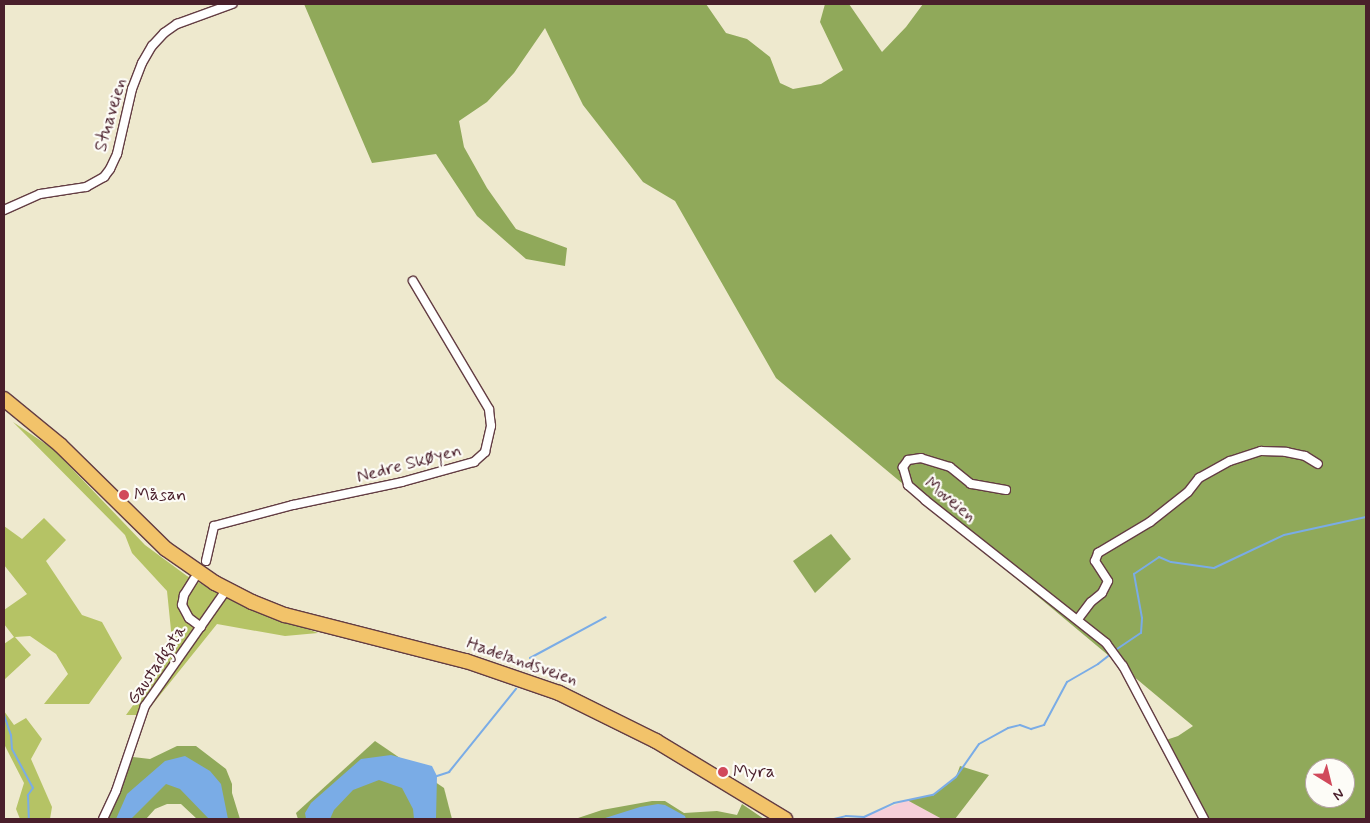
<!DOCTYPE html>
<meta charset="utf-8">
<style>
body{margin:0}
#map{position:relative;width:1370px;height:823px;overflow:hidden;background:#eee9ce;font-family:Mynerve,sans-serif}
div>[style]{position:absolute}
.built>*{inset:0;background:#f6cfd9}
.green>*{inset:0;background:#b5c365}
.forest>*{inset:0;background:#90a95a}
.water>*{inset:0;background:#7aace6}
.stream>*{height:2px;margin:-1px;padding:0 1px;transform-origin:1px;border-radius:1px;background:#7aace6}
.roads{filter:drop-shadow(1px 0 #633d43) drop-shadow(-1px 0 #633d43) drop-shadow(0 1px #633d43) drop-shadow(0 -1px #633d43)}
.street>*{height:8px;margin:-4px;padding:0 4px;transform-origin:4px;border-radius:4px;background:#fff}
.highway>*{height:14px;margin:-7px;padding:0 7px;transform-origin:7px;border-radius:7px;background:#f2c36a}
.dots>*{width:14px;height:14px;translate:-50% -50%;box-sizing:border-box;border:2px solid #fdfcf7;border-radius:50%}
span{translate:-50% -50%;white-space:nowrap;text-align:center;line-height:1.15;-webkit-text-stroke:4.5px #fdfcf7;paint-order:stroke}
.street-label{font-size:18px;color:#4a1f2b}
.poi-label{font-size:18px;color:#4a1f2b}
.left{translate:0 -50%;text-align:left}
.frame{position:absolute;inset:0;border:5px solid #4a1f2b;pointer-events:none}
.north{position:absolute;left:1305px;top:758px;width:50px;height:50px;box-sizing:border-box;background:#fdfcf7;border:1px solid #b5a4a5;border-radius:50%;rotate:144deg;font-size:14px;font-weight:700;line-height:20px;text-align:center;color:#4a1f2b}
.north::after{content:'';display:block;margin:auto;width:18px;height:22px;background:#d1495b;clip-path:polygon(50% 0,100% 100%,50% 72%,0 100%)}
</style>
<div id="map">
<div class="built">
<div style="clip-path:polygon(907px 800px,942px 819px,859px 819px)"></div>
</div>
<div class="green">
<div style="clip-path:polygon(13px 422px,53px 449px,145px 545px,187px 576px,235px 602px,318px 633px,285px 636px,217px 624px,144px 715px,126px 715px,173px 650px,167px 591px,132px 553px,125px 535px)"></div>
<div style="clip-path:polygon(44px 518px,66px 540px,46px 561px,82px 615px,102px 622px,122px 658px,89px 704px,44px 704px,68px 674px,56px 654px,30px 636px,15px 637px,31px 655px,4px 680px,4px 644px,14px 637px,4px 624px,4px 610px,27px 594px,4px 565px,4px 526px,22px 539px)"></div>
<div style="clip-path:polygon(4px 711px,14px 725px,26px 718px,42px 739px,31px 759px,52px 807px,50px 819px,20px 819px,16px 809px,24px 783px,4px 744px)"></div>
</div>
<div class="forest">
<div style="clip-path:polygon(evenodd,304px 4px,706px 4px,726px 33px,747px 39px,770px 57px,780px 83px,793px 89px,821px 84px,843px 70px,820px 22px,825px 4px,849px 4px,882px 52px,906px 27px,923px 4px,1366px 4px,1366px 819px,1204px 819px,1160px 742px,1178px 736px,1193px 726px,776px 378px,675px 201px,643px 182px,583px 105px,545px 28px,514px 73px,487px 102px,459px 121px,464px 147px,487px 188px,516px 229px,567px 248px,565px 266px,526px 259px,477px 216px,436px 154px,372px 163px,304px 4px,1315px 768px,1345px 768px,1345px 798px,1315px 798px,1315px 768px)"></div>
<div style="clip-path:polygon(831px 534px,851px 559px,815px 593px,793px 561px)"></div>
<div style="clip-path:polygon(375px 741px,444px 788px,452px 819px,298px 819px,296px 813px)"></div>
<div style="clip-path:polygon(177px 746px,196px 746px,226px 769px,232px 784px,232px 793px,240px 819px,197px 819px,181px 804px,167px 804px,155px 809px,146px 819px,108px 819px,133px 757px,150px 759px)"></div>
<div style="clip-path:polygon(960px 766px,989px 775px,955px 819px,942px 819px,907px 800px,933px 795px,956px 777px)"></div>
<div style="clip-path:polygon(652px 801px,665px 801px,684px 813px,717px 811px,737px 815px,742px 804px,764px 819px,575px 819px,602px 810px)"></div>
</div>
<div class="water">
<div style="clip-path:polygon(391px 755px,432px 766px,437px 776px,436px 819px,414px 819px,413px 809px,402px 788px,379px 780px,353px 790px,334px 810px,330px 819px,306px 819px,305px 813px,311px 803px,361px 759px)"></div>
<div style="clip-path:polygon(185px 756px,210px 771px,221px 784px,228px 819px,209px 819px,180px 789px,166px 784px,131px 819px,116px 819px,127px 794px,165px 761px)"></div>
<div style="clip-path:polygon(658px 804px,665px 805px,685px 816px,686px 819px,602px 819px,640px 807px)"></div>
</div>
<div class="stream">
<div style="left:1117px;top:649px;width:29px;rotate:-34deg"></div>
<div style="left:1141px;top:633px;width:15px;rotate:-86deg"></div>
<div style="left:1142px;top:618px;width:45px;rotate:-100.3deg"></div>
<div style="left:1134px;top:574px;width:30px;rotate:-34deg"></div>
<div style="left:1159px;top:557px;width:13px;rotate:23deg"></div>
<div style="left:1171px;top:562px;width:43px;rotate:7.9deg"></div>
<div style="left:1214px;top:568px;width:77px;rotate:-25.2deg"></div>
<div style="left:1284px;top:535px;width:84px;rotate:-12.4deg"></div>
<div style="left:530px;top:658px;width:86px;rotate:-28.3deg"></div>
<div style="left:4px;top:715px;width:21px;rotate:71deg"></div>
<div style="left:11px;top:735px;width:14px;rotate:86deg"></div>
<div style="left:12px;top:749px;width:44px;rotate:61.7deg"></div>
<div style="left:33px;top:788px;width:9px;rotate:126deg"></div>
<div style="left:28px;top:795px;width:24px;rotate:88deg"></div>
<div style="left:437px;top:776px;width:13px;rotate:-18deg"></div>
<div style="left:449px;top:772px;width:107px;rotate:-51.1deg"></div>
<div style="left:834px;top:819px;width:12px;rotate:-14deg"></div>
<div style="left:846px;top:816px;width:18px;rotate:3deg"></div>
<div style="left:864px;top:817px;width:33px;rotate:-25deg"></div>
<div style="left:894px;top:803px;width:40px;rotate:-12deg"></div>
<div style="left:933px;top:795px;width:29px;rotate:-38deg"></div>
<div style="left:956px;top:777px;width:40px;rotate:-55.1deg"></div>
<div style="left:979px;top:744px;width:33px;rotate:-29deg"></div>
<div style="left:1008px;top:728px;width:12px;rotate:-14deg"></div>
<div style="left:1020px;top:725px;width:12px;rotate:20deg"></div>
<div style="left:1031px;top:729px;width:14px;rotate:-17deg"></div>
<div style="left:1044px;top:725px;width:49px;rotate:-61.9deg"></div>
<div style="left:1067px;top:682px;width:36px;rotate:-30deg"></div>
<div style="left:1098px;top:664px;width:16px;rotate:-38deg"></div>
</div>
<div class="roads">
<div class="street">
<div style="left:4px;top:210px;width:39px;rotate:-24deg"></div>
<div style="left:40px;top:194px;width:47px;rotate:-8.7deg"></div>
<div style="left:86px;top:187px;width:21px;rotate:-29deg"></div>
<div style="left:104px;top:177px;width:10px;rotate:-53deg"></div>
<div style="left:110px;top:169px;width:17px;rotate:-65deg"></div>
<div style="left:117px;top:154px;width:67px;rotate:-77deg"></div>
<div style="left:132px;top:89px;width:28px;rotate:-69deg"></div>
<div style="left:142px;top:63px;width:20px;rotate:-60deg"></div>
<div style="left:152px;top:46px;width:18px;rotate:-47deg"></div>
<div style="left:164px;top:33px;width:16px;rotate:-35deg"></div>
<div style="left:177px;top:24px;width:59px;rotate:-20deg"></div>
<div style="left:1006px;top:490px;width:36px;rotate:-170deg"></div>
<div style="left:971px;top:484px;width:27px;rotate:-141deg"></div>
<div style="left:950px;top:467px;width:30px;rotate:-163deg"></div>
<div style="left:921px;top:458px;width:13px;rotate:171deg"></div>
<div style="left:908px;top:460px;width:9px;rotate:126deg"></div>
<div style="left:903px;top:467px;width:19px;rotate:74deg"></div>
<div style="left:908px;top:485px;width:23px;rotate:41deg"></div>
<div style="left:925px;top:500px;width:231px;rotate:38.3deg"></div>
<div style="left:1106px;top:643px;width:29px;rotate:54deg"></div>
<div style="left:1123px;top:666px;width:173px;rotate:62.1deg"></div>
<div style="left:206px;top:561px;width:36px;rotate:-77deg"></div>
<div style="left:214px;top:526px;width:82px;rotate:-14.9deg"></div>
<div style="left:293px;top:505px;width:111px;rotate:-11.9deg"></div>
<div style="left:402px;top:482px;width:75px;rotate:-15.5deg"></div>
<div style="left:474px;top:462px;width:15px;rotate:-42deg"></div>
<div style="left:485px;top:452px;width:27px;rotate:-77deg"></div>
<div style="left:491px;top:426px;width:17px;rotate:-97deg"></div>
<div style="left:489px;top:409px;width:149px;rotate:-120.7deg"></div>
<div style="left:194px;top:579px;width:19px;rotate:122deg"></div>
<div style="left:184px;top:595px;width:10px;rotate:101deg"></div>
<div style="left:182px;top:605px;width:15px;rotate:62deg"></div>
<div style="left:189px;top:618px;width:15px;rotate:37deg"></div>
<div style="left:1078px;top:619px;width:21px;rotate:-53deg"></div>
<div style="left:1091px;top:602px;width:14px;rotate:-39deg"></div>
<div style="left:1102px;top:593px;width:13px;rotate:-63deg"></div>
<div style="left:1108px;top:581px;width:24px;rotate:-123deg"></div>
<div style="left:1095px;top:561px;width:9px;rotate:-69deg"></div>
<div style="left:1098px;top:553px;width:61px;rotate:-30.8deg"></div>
<div style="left:1150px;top:522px;width:48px;rotate:-38.3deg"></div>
<div style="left:1188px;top:492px;width:18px;rotate:-52deg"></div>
<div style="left:1199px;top:478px;width:35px;rotate:-29deg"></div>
<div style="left:1230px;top:461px;width:33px;rotate:-18deg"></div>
<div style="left:1261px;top:451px;width:25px;rotate:2deg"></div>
<div style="left:1286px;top:452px;width:19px;rotate:12deg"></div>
<div style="left:1305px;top:456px;width:15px;rotate:32deg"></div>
<div style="left:103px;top:819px;width:31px;rotate:-65deg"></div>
<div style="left:116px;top:791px;width:90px;rotate:-71.2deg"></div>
<div style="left:145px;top:706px;width:143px;rotate:-55deg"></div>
</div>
<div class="highway">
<div style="left:4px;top:399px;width:72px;rotate:39.4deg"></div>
<div style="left:60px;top:445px;width:148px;rotate:44.5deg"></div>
<div style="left:166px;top:549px;width:60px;rotate:34.8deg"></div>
<div style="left:215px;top:583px;width:42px;rotate:27.2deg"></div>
<div style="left:252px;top:602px;width:35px;rotate:22deg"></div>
<div style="left:285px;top:615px;width:187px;rotate:14.3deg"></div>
<div style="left:466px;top:661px;width:98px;rotate:19deg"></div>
<div style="left:559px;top:693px;width:108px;rotate:26.3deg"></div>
<div style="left:656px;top:741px;width:151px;rotate:31.2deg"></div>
</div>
</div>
<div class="dots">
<div style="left:124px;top:495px;background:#d1495b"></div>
<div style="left:723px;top:772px;background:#d1495b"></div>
</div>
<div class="street-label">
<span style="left:111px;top:115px;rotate:-74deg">Stuaveien</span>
<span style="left:409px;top:464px;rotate:-15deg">Nedre Skøyen</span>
<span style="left:950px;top:500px;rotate:39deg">Moveien</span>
<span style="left:522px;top:662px;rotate:19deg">Hadelandsveien</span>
<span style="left:157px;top:665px;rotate:-56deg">Gaustadgata</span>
</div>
<div class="poi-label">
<span class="left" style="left:134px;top:495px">Måsan</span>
<span class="left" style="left:733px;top:772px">Myra</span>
</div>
<div class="frame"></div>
<div class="north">N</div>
</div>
